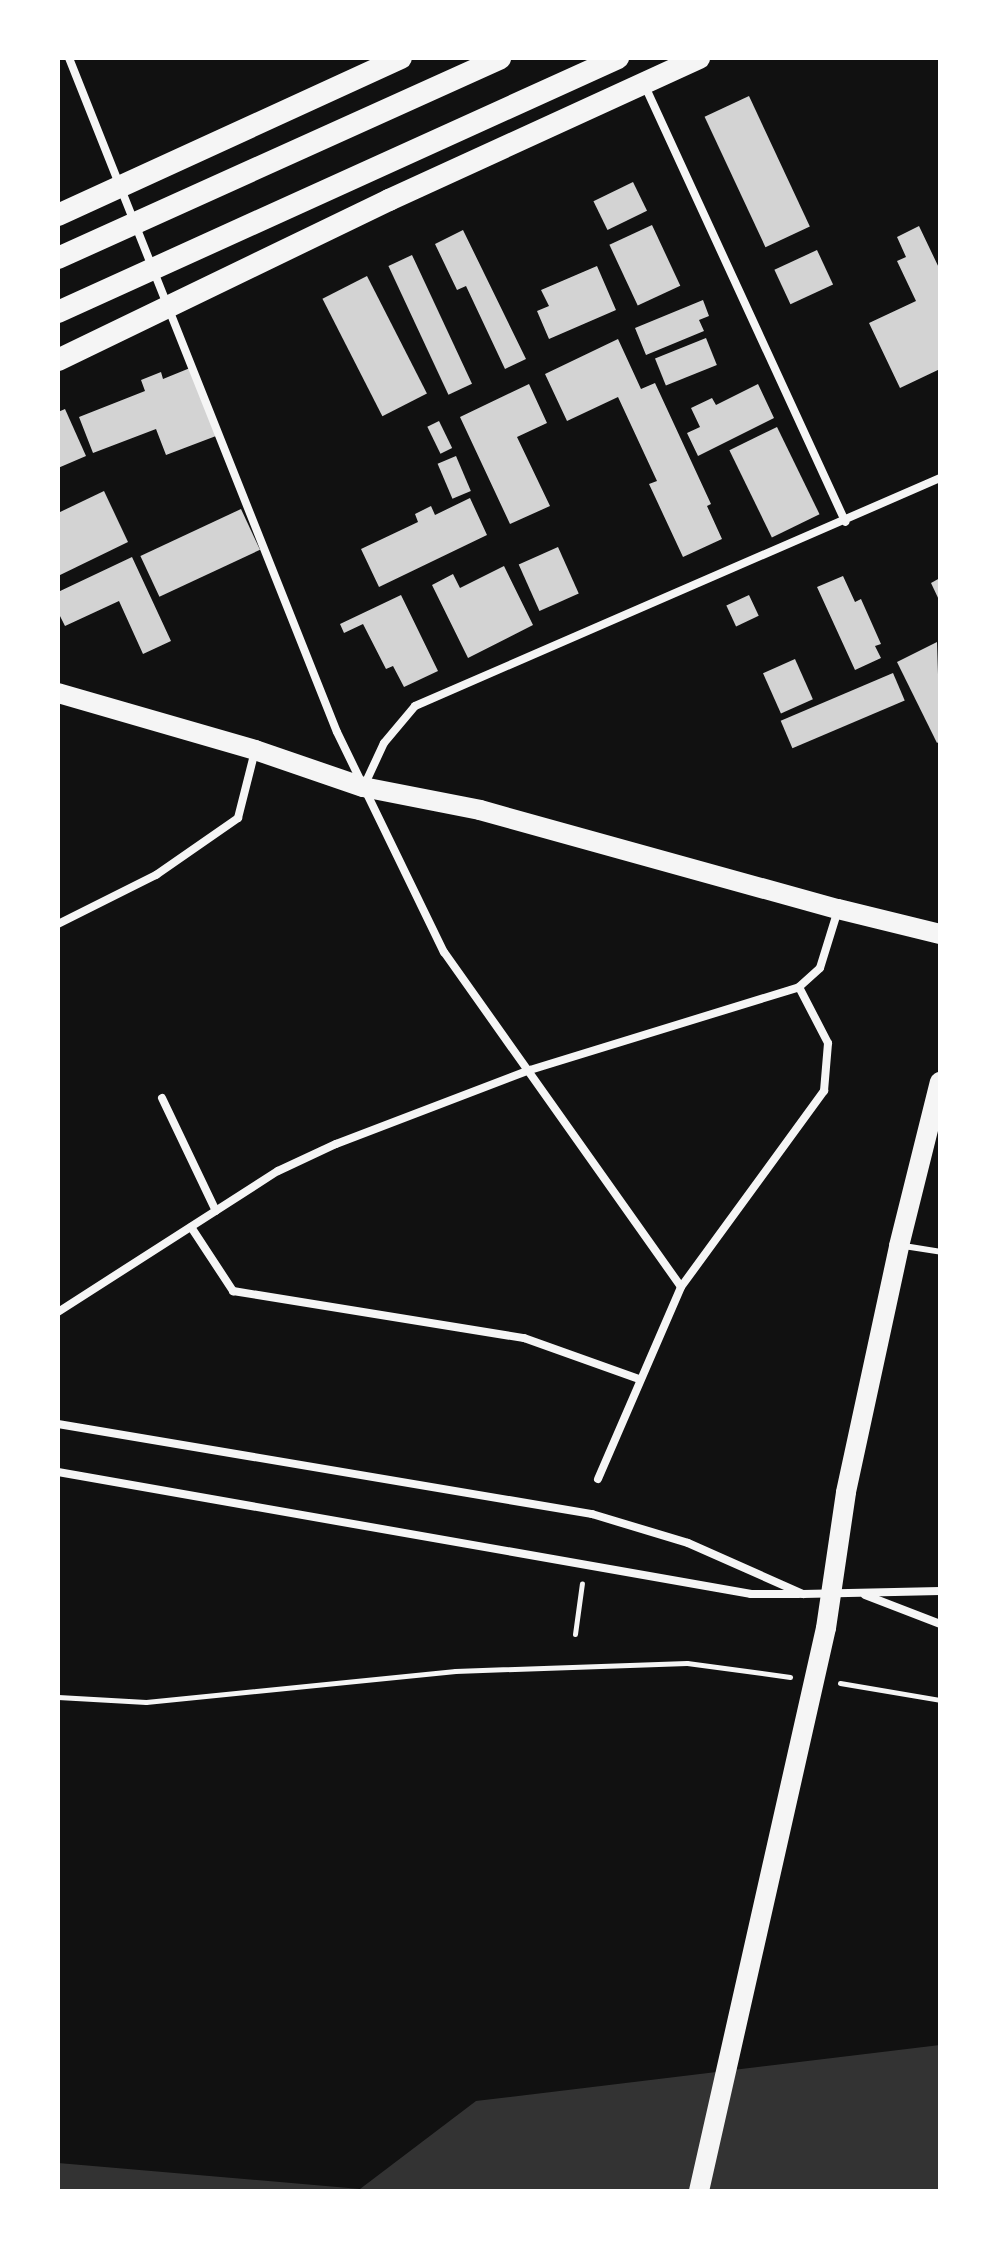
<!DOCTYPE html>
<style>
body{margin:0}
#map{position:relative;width:998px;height:2249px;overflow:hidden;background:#111;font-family:Barlow,sans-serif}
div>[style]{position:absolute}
.water>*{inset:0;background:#333}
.building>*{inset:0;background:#d3d3d3;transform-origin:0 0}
.path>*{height:5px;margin:-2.5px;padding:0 2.5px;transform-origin:2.5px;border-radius:2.5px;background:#f5f5f5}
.service>*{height:6px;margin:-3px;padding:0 3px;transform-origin:3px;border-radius:3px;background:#f5f5f5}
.minor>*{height:8px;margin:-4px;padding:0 4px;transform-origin:4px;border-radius:4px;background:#f5f5f5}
.primary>*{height:20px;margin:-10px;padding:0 10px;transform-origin:10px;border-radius:10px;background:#f5f5f5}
.trunk>*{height:22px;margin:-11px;padding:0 11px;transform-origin:11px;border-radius:11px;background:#f5f5f5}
span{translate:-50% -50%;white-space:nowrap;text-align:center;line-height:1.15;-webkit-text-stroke:8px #fff;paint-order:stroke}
.frame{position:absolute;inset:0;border:60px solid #fff;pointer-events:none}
</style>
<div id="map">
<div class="water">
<div style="clip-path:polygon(940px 2045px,940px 2191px,58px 2191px,58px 2163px,360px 2189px,476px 2101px)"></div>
</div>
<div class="building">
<div style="left:749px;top:96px;width:144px;height:49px;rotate:65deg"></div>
<div style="left:633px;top:182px;width:32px;height:44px;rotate:64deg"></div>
<div style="left:652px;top:225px;width:67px;height:47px;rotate:65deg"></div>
<div style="clip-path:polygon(919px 226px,940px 270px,940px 369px,900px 388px,869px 323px,916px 301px,897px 261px,906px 257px,897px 237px)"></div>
<div style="clip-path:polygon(463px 230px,526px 359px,505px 369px,466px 286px,457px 290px,435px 244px)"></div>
<div style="left:817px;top:250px;width:38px;height:47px;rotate:65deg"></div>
<div style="left:412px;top:255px;width:142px;height:26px;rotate:65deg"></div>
<div style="clip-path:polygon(597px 266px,616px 310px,549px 339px,537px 311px,549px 306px,541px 290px)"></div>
<div style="left:367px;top:276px;width:132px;height:50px;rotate:63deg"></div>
<div style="clip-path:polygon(703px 300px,709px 316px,699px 320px,704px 331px,646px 355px,635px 328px)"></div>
<div style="left:706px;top:338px;width:29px;height:55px;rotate:68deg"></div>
<div style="clip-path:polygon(618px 339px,641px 389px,655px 383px,711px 504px,707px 506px,722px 539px,683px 557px,649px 484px,657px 481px,618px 397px,567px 421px,545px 374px)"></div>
<div style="clip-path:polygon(190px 368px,216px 436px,166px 455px,156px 429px,93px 453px,79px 417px,145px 391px,141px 380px,161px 372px,163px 379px)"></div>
<div style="clip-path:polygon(529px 384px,547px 423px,517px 437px,550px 506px,510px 524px,460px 417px)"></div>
<div style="clip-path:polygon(758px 384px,774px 418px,698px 456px,687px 433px,700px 427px,691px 408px,712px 398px,716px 405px)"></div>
<div style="clip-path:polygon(65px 409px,86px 456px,58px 468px,58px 412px)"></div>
<div style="left:439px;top:421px;width:30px;height:13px;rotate:64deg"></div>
<div style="left:777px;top:427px;width:97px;height:53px;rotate:64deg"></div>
<div style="left:456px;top:456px;width:38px;height:20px;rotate:67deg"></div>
<div style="clip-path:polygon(104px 491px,128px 542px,58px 576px,58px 513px)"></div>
<div style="clip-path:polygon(470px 498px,487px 535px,379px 587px,361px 549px,418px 522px,415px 514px,431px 506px,435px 515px)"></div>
<div style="left:241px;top:509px;width:45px;height:111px;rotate:65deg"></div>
<div style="left:558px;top:547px;width:51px;height:43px;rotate:66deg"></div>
<div style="clip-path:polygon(132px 557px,171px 641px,143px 654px,119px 601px,65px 626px,58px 612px,58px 592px)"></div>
<div style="clip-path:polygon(504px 566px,533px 625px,468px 658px,432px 585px,453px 574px,460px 588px)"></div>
<div style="clip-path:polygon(843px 576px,855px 602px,861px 599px,881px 644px,875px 646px,881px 658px,855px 670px,817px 587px)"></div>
<div style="clip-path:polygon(940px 578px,940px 602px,931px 583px)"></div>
<div style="clip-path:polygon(401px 595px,438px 671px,404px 687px,393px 666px,386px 669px,363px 624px,344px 633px,340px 624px)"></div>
<div style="left:749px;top:595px;width:23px;height:25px;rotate:65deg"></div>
<div style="clip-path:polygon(937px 642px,940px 741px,937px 743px,897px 662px)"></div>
<div style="left:795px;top:659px;width:44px;height:35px;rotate:66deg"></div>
<div style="left:893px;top:673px;width:30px;height:122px;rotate:67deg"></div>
</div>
<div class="path">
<div style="left:575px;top:1634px;width:51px;rotate:-82.2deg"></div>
<div style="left:840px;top:1683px;width:101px;rotate:9.6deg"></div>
<div style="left:58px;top:1697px;width:88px;rotate:3.3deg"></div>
<div style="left:146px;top:1702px;width:311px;rotate:-5.7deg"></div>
<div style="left:455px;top:1671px;width:232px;rotate:-2deg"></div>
<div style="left:687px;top:1663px;width:104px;rotate:7.7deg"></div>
</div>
<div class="service">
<div style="left:904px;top:1246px;width:36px;rotate:9deg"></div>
</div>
<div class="minor">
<div style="left:69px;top:58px;width:725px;rotate:68.32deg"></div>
<div style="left:337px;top:732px;width:245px;rotate:64.1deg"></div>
<div style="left:444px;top:952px;width:410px;rotate:54.7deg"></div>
<div style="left:644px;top:84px;width:482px;rotate:65.3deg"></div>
<div style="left:364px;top:786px;width:47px;rotate:-65.1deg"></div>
<div style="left:384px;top:743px;width:48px;rotate:-50deg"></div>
<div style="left:415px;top:706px;width:572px;rotate:-23.47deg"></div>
<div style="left:58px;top:924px;width:110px;rotate:-26.6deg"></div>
<div style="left:156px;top:875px;width:100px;rotate:-34.8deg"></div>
<div style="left:238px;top:818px;width:69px;rotate:-75.8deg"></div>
<div style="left:162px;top:1098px;width:125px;rotate:64.5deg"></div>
<div style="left:191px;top:1227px;width:77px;rotate:56.7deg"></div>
<div style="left:233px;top:1291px;width:295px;rotate:9.2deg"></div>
<div style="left:524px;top:1338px;width:122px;rotate:19.6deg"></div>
<div style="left:58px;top:1312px;width:261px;rotate:-32.7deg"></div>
<div style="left:278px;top:1171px;width:64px;rotate:-25deg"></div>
<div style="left:336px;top:1144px;width:208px;rotate:-20.9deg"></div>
<div style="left:530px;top:1070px;width:282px;rotate:-17.1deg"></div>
<div style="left:799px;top:987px;width:28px;rotate:-42deg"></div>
<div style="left:820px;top:968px;width:61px;rotate:-72.8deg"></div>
<div style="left:58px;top:1424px;width:542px;rotate:9.57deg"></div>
<div style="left:592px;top:1514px;width:100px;rotate:16.8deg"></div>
<div style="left:688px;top:1543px;width:126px;rotate:23.9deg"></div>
<div style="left:803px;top:1594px;width:137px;rotate:-1.3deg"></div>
<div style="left:58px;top:1472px;width:704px;rotate:9.98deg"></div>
<div style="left:751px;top:1594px;width:48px"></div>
<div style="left:598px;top:1479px;width:209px;rotate:-66.6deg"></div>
<div style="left:681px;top:1287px;width:243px;rotate:-53.9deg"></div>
<div style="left:824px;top:1091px;width:48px;rotate:-85.2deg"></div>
<div style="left:828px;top:1043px;width:63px;rotate:-117.4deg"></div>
<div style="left:865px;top:1595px;width:80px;rotate:21.1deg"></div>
</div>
<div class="primary">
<div style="left:58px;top:693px;width:205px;rotate:16.1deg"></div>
<div style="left:255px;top:750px;width:114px;rotate:18.9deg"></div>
<div style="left:363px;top:787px;width:119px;rotate:11.1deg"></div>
<div style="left:480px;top:810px;width:371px;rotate:15.5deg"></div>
<div style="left:838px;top:909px;width:105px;rotate:13.8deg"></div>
<div style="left:699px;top:2191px;width:577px;rotate:-77.29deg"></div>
<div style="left:826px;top:1628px;width:137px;rotate:-81.6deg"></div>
<div style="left:846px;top:1492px;width:252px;rotate:-77.8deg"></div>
<div style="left:899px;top:1246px;width:169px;rotate:-76deg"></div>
</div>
<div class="trunk">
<div style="left:58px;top:215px;width:377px;rotate:-24.6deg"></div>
<div style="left:58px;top:258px;width:485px;rotate:-24.3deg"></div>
<div style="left:58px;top:312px;width:615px;rotate:-24.4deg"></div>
<div style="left:58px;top:360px;width:368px;rotate:-25.8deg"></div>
<div style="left:389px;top:200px;width:341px;rotate:-24.6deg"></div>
</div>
<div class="frame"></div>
</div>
